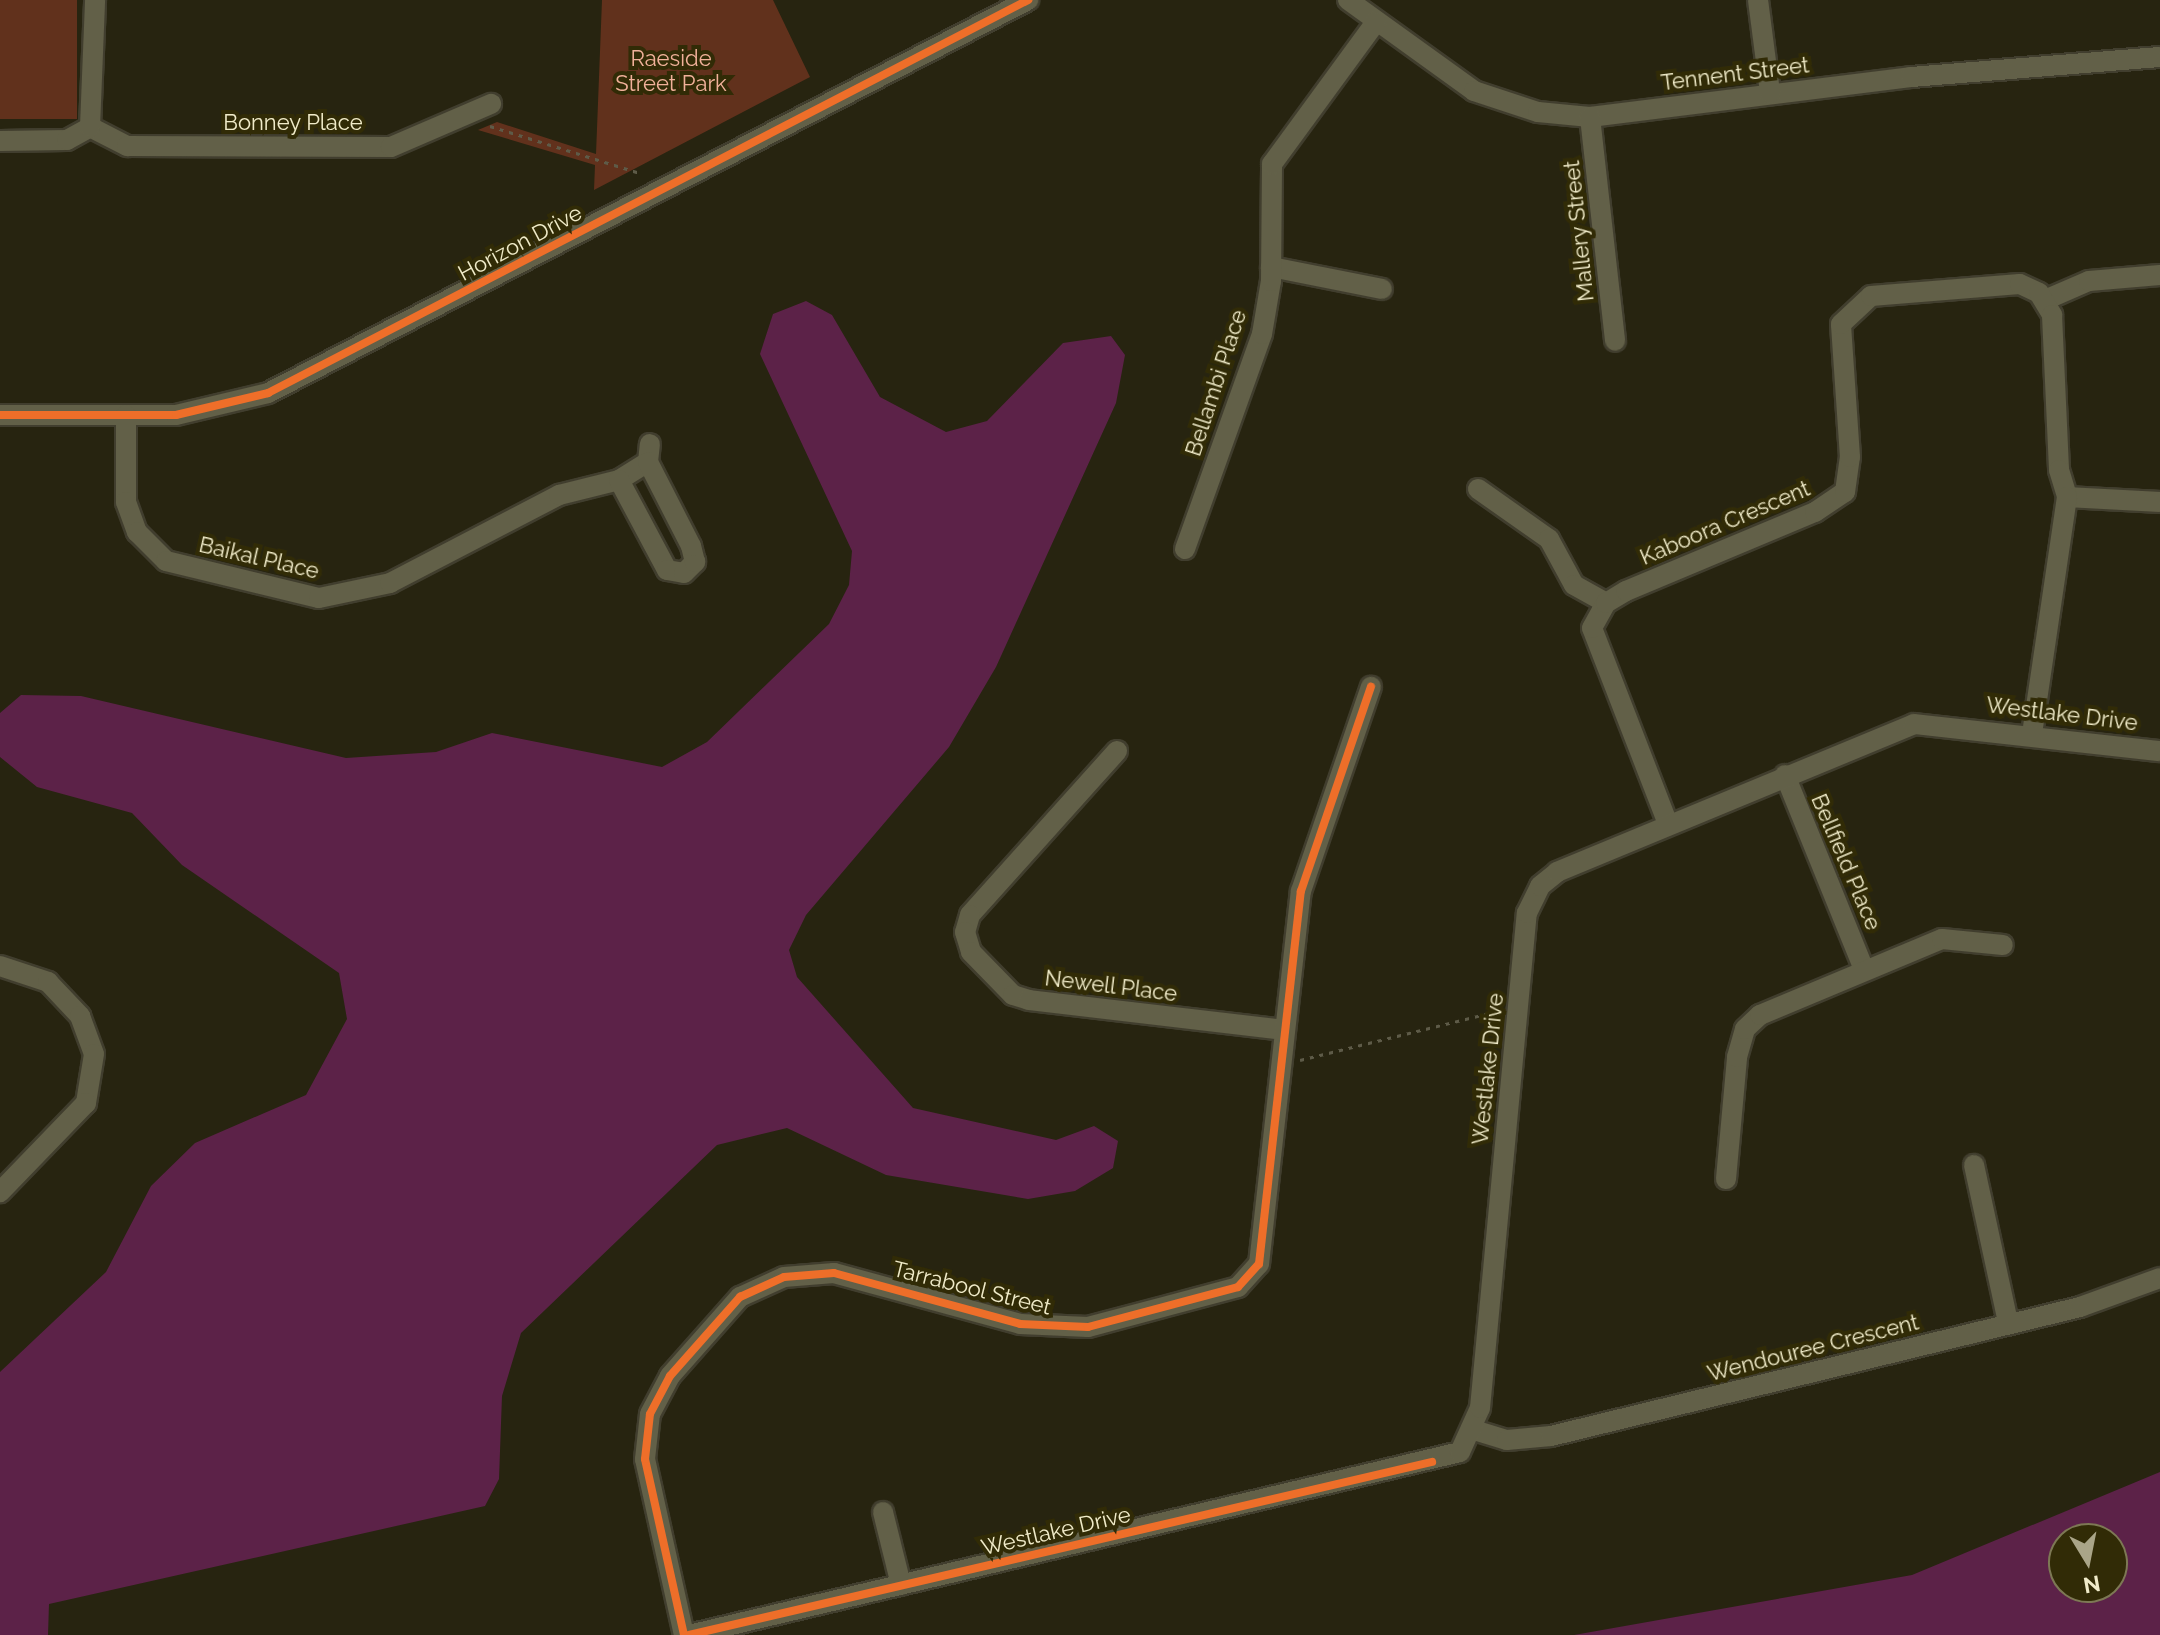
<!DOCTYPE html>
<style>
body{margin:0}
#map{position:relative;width:2160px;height:1635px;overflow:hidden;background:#272410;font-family:Raleway,sans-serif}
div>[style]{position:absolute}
.green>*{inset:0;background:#61311c;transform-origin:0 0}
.water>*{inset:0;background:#5c2248}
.path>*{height:3px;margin-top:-1.5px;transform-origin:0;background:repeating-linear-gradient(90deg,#5e5b48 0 4px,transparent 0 10px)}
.roads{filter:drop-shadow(2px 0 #413e2e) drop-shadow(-2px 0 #413e2e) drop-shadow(0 2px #413e2e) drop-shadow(0 -2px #413e2e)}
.minor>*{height:20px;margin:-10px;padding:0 10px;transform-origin:10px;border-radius:10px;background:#626048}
.cycleway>*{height:8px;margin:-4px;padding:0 4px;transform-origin:4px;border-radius:4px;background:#ee6e29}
span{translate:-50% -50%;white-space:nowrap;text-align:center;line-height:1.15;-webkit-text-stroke:8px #312b06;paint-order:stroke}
.park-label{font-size:22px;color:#f1b19a}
.street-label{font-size:22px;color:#f0ebc9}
.north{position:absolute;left:2048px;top:1523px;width:80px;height:80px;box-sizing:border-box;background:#312b06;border:2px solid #7d7854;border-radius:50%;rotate:170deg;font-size:22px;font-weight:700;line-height:32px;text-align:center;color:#f0ebc9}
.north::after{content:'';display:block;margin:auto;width:28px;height:36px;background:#aaa588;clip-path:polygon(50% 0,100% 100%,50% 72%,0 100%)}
</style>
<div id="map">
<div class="green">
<div style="left:0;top:0;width:77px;height:119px"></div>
<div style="clip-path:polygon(602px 0,773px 0,810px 77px,594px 190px,595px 165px,478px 130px,497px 122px,596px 154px)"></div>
</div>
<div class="water">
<div style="clip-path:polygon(806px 301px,832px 315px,880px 397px,946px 432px,987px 421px,1063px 343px,1111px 336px,1125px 355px,1116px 403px,996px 667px,949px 747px,806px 915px,789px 950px,797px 977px,913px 1108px,1056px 1140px,1094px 1126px,1118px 1141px,1113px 1168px,1075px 1191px,1028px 1199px,886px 1175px,787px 1128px,717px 1145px,521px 1333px,502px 1396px,499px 1479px,485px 1506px,49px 1604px,48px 1635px,0 1635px,0 1372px,106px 1272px,151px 1186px,195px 1143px,306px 1095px,347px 1019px,339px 973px,182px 865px,132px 813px,37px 787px,0 757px,0 713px,21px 695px,81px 696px,346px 758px,436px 752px,492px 733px,662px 767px,707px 742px,829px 624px,849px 585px,852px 551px,760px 354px,773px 314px)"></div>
<div style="clip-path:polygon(evenodd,2160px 1472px,2160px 1635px,1574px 1635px,1912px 1575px,2160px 1472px,2112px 1539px,2112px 1587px,2064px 1587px,2064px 1539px,2112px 1539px)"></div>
</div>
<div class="path">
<div style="left:490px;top:126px;width:157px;rotate:17.4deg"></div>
<div style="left:1300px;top:1060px;width:204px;rotate:-13.9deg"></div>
</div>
<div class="roads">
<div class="minor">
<div style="left:1348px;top:0;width:155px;rotate:35.8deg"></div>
<div style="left:1474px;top:91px;width:67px;rotate:18.2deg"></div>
<div style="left:1538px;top:112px;width:52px;rotate:5.5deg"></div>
<div style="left:1590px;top:117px;width:323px;rotate:-7.1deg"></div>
<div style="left:1911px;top:77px;width:250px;rotate:-4.6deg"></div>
<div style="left:1758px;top:0;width:94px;rotate:82.6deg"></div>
<div style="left:1590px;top:117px;width:225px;rotate:83.6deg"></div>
<div style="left:90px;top:127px;width:42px;rotate:27.2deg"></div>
<div style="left:127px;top:146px;width:264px;rotate:0.2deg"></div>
<div style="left:391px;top:147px;width:109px;rotate:-23.3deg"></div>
<div style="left:0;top:141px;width:67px;rotate:-0.9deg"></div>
<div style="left:67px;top:140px;width:26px;rotate:-29deg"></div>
<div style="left:90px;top:127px;width:127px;rotate:-87.7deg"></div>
<div style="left:1271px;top:267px;width:113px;rotate:11.2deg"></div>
<div style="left:2045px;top:300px;width:48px;rotate:-23.4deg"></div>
<div style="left:2089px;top:281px;width:71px;rotate:-4.8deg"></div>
<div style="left:0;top:415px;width:176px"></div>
<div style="left:176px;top:415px;width:95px;rotate:-13.4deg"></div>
<div style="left:268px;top:393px;width:856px;rotate:-27.34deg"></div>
<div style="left:126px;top:415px;width:87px;rotate:90deg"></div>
<div style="left:126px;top:502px;width:32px;rotate:70deg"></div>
<div style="left:137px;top:532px;width:41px;rotate:45deg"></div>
<div style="left:166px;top:561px;width:157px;rotate:13.6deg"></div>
<div style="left:319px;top:598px;width:73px;rotate:-11.9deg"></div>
<div style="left:390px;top:583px;width:191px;rotate:-27.5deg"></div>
<div style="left:559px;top:495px;width:62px;rotate:-14deg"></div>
<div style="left:619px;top:480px;width:34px;rotate:-32deg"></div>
<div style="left:648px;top:462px;width:18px;rotate:-84deg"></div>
<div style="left:619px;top:480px;width:102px;rotate:61.9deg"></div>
<div style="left:667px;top:570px;width:17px;rotate:10deg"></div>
<div style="left:684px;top:573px;width:16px;rotate:-45deg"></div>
<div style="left:695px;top:562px;width:16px;rotate:-104deg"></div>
<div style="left:691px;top:546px;width:94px;rotate:-117.1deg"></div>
<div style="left:1478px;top:489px;width:87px;rotate:35.2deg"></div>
<div style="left:1549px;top:539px;width:52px;rotate:61.5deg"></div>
<div style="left:1574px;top:585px;width:37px;rotate:29deg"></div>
<div style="left:2067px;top:497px;width:93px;rotate:3.1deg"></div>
<div style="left:1185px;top:549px;width:228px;rotate:-70.3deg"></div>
<div style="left:1262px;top:334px;width:54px;rotate:-80.4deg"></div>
<div style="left:1271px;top:281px;width:117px;rotate:-89.5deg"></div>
<div style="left:1272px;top:164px;width:176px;rotate:-53.8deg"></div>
<div style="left:1117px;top:751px;width:220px;rotate:131.9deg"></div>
<div style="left:970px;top:915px;width:18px;rotate:106deg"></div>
<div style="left:965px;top:932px;width:21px;rotate:73deg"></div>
<div style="left:971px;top:952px;width:60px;rotate:45.7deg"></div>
<div style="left:1013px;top:995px;width:17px;rotate:17deg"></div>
<div style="left:1029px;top:1000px;width:256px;rotate:6.7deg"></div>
<div style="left:1785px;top:775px;width:207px;rotate:67.9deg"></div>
<div style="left:1668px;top:824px;width:210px;rotate:-111.2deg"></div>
<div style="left:1592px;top:628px;width:29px;rotate:-61deg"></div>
<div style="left:1606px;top:603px;width:23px;rotate:-31deg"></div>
<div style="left:1626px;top:591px;width:205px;rotate:-22.7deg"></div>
<div style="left:1815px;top:512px;width:36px;rotate:-34deg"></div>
<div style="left:1845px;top:492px;width:35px;rotate:-82deg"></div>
<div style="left:1850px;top:457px;width:133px;rotate:-93.9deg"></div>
<div style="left:1841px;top:324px;width:41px;rotate:-43deg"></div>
<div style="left:1871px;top:296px;width:149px;rotate:-4.6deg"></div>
<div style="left:2020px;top:284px;width:21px;rotate:25deg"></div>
<div style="left:2039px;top:293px;width:26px;rotate:59deg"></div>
<div style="left:2052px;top:315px;width:155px;rotate:87.4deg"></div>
<div style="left:2059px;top:470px;width:28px;rotate:73deg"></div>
<div style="left:2067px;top:497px;width:241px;rotate:98.4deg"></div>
<div style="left:0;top:966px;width:51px;rotate:18.4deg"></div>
<div style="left:48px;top:982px;width:47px;rotate:46.7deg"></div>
<div style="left:80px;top:1016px;width:40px;rotate:69.8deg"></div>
<div style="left:94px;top:1054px;width:50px;rotate:99.3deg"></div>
<div style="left:86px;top:1103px;width:124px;rotate:134deg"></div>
<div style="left:1974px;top:1165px;width:161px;rotate:77.8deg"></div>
<div style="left:1726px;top:1179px;width:122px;rotate:-84.8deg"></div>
<div style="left:1737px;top:1057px;width:29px;rotate:-74deg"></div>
<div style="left:1745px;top:1029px;width:21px;rotate:-43deg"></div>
<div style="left:1760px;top:1015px;width:197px;rotate:-22.7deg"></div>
<div style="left:1942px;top:939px;width:61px;rotate:5.6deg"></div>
<div style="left:1474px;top:1430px;width:34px;rotate:17deg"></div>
<div style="left:1507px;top:1440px;width:44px;rotate:-5.2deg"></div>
<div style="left:1551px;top:1436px;width:545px;rotate:-13.7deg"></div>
<div style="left:2080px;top:1307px;width:85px;rotate:-19.9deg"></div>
<div style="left:883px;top:1512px;width:75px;rotate:76.1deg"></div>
<div style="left:684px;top:1635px;width:180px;rotate:-102.5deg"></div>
<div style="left:645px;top:1459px;width:45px;rotate:-83.7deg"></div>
<div style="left:650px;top:1414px;width:43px;rotate:-62.2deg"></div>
<div style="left:670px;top:1376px;width:106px;rotate:-48.5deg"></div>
<div style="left:740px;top:1297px;width:48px;rotate:-24.4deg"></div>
<div style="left:784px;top:1277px;width:50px;rotate:-4.6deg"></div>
<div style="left:834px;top:1273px;width:193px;rotate:15.3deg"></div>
<div style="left:1020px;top:1324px;width:68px;rotate:2.5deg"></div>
<div style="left:1088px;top:1327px;width:155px;rotate:-14.9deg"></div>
<div style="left:1238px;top:1287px;width:31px;rotate:-48deg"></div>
<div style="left:1259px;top:1264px;width:375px;rotate:-83.6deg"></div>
<div style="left:1301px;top:891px;width:216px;rotate:-71.1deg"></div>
<div style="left:689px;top:1635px;width:792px;rotate:-13.35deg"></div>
<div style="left:1460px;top:1452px;width:48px;rotate:-65.6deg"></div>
<div style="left:1480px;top:1408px;width:497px;rotate:-84.6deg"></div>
<div style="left:1527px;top:913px;width:30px;rotate:-64deg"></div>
<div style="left:1540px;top:886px;width:22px;rotate:-39deg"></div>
<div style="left:1557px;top:872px;width:386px;rotate:-22.5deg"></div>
<div style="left:1914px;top:724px;width:247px;rotate:6.3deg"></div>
</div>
</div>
<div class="cycleway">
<div style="left:0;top:415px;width:176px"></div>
<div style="left:176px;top:415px;width:95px;rotate:-13.4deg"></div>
<div style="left:268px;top:393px;width:856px;rotate:-27.34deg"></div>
<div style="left:684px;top:1635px;width:180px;rotate:-102.5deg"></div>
<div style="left:645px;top:1459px;width:45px;rotate:-83.7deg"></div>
<div style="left:650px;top:1414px;width:43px;rotate:-62.2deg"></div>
<div style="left:670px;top:1376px;width:106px;rotate:-48.5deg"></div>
<div style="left:740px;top:1297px;width:48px;rotate:-24.4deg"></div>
<div style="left:784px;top:1277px;width:50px;rotate:-4.6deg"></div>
<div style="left:834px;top:1273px;width:193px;rotate:15.3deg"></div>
<div style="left:1020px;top:1324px;width:68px;rotate:2.5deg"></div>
<div style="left:1088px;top:1327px;width:155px;rotate:-14.9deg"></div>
<div style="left:1238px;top:1287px;width:31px;rotate:-48deg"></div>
<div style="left:1259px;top:1264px;width:375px;rotate:-83.6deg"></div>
<div style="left:1301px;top:891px;width:216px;rotate:-71.1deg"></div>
<div style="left:689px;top:1635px;width:763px;rotate:-13.11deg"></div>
</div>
<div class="park-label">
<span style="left:671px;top:71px">Raeside<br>Street Park</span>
</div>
<div class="street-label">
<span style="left:1735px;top:74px;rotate:-7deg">Tennent Street</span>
<span style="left:293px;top:123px">Bonney Place</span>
<span style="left:1579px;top:231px;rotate:-96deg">Mallery Street</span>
<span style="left:520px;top:243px;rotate:-28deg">Horizon Drive</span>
<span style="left:1216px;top:383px;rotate:-72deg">Bellambi Place</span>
<span style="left:1725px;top:523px;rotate:-23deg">Kaboora Crescent</span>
<span style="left:259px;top:558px;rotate:13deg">Baikal Place</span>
<span style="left:2062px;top:714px;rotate:7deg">Westlake Drive</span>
<span style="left:1846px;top:862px;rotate:67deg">Bellfield Place</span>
<span style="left:1111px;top:986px;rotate:7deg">Newell Place</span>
<span style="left:1488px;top:1069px;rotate:-84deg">Westlake Drive</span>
<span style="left:972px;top:1288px;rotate:14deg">Tarrabool Street</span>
<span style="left:1813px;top:1348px;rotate:-14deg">Wendouree Crescent</span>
<span style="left:1056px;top:1531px;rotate:-13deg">Westlake Drive</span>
</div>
<div class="north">N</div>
</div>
